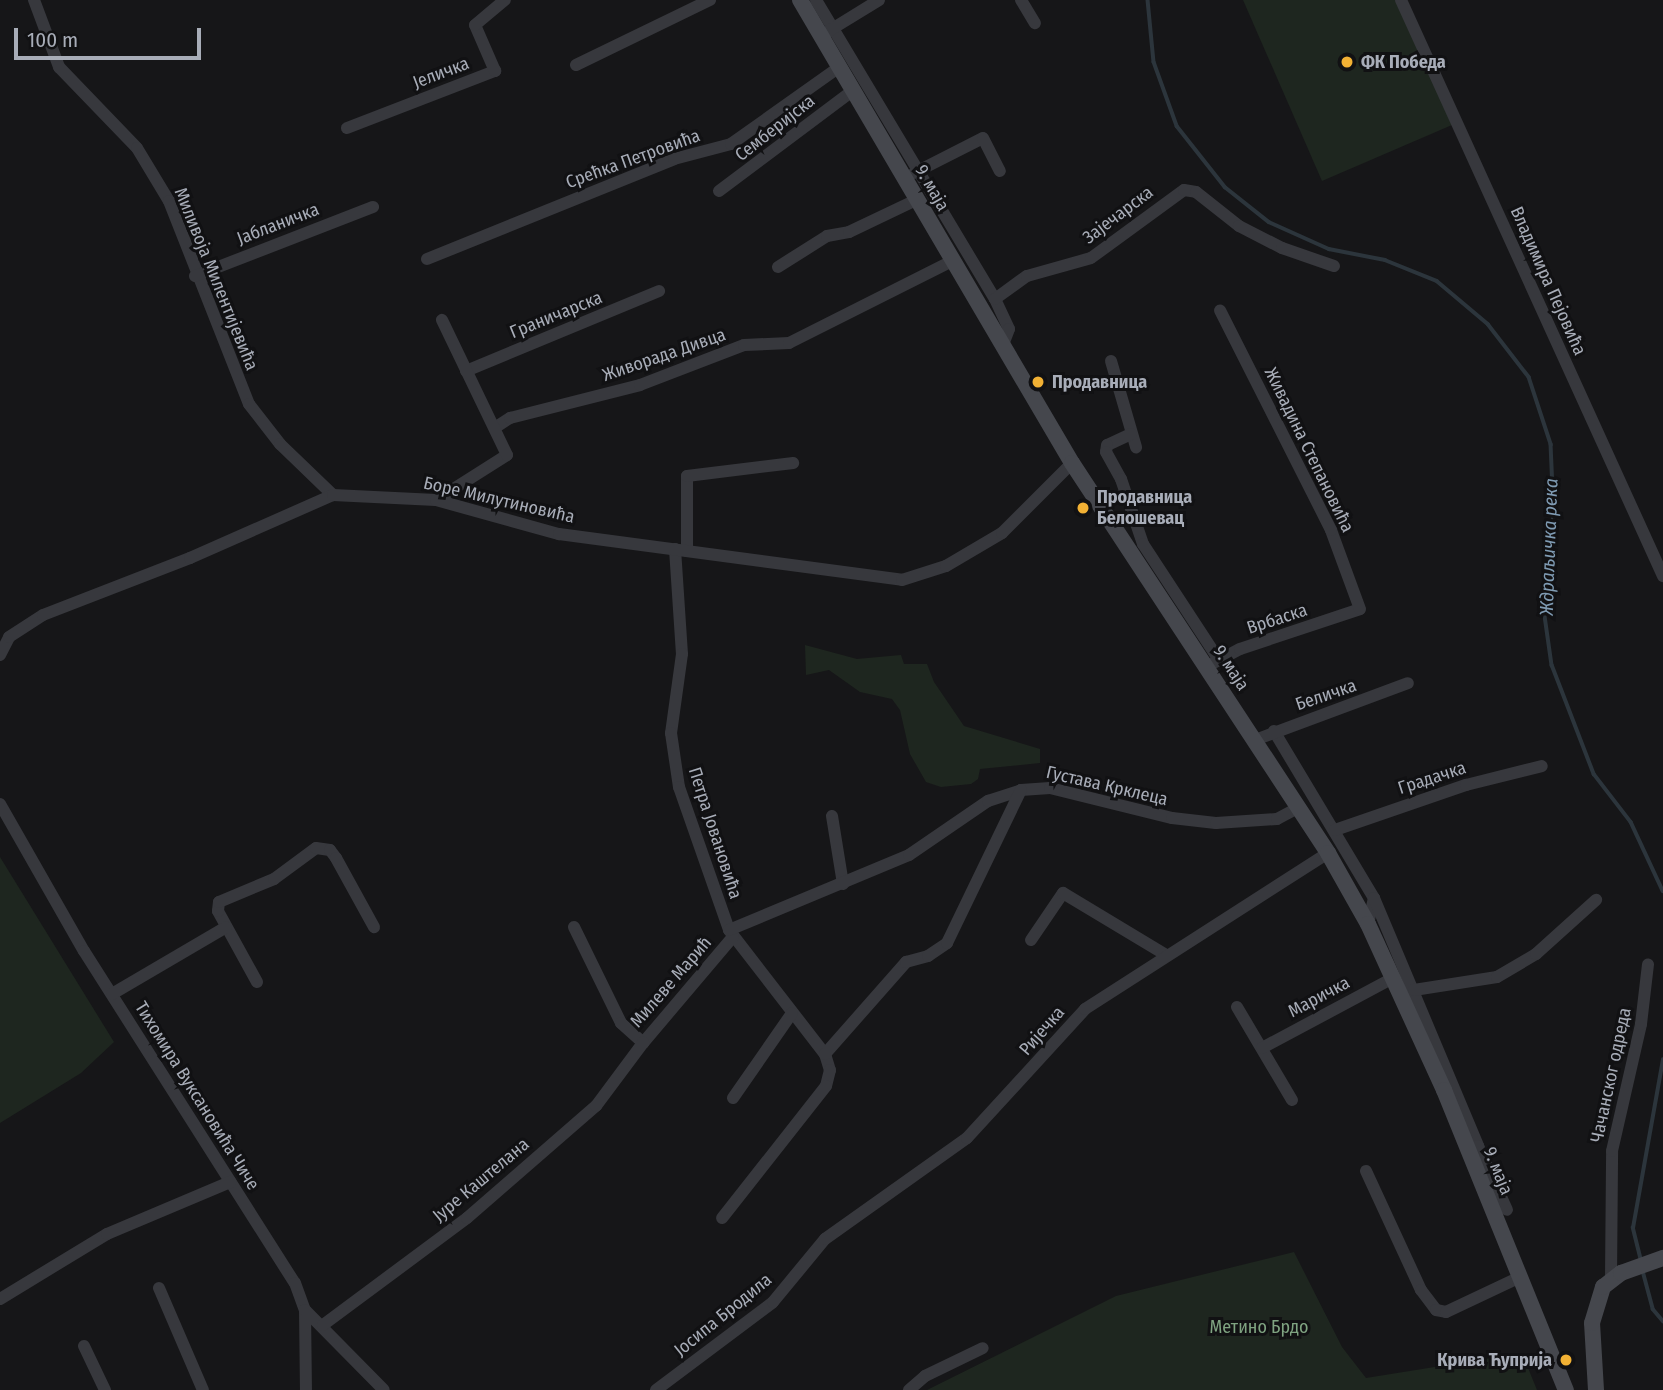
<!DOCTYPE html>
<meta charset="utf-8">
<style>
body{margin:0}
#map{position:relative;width:1663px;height:1390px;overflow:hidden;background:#161618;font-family:"Fira Sans Condensed",sans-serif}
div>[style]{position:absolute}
.green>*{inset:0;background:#1e261f}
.stream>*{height:3.5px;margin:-1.75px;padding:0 1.75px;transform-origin:1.75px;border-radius:1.75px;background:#2c353c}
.street>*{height:12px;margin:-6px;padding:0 6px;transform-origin:6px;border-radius:6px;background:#37383d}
.secondary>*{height:16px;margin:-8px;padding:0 8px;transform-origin:8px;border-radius:8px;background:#45474d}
.dots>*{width:19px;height:19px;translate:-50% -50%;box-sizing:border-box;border:4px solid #111113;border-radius:50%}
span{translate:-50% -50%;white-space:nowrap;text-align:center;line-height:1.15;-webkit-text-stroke:6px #111113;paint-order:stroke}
.poi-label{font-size:18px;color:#a8adb8;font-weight:700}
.left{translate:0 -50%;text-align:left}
.right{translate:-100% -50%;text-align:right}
.street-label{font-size:18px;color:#a8adb8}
.park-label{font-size:18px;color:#7fa381}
.water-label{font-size:19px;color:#7f9bb3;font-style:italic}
.scale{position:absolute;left:14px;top:28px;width:187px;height:32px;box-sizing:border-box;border:4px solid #a8adb8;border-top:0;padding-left:9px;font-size:21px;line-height:24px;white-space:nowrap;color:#a8adb8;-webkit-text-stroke:5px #111113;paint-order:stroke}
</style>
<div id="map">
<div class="green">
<div style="clip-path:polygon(1243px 0,1397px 0,1452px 125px,1322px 181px)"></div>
<div style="clip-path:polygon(805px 645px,857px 659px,901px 655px,904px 664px,927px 664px,934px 682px,964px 726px,1040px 749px,1040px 763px,980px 769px,978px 779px,971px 784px,941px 787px,926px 782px,910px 754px,900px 710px,892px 699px,860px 692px,829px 670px,806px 675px)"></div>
<div style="clip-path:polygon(0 857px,114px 1042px,81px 1073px,0 1123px)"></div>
<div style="clip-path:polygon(1294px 1252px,1342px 1347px,1366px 1378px,1522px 1353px,1537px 1390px,927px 1390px,1116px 1296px)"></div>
</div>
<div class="stream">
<div style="left:1148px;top:0;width:62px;rotate:84.5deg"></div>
<div style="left:1154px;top:62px;width:68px;rotate:70.2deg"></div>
<div style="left:1177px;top:126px;width:78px;rotate:51.8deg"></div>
<div style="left:1225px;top:187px;width:56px;rotate:38.5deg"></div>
<div style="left:1269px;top:222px;width:66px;rotate:24.2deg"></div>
<div style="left:1329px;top:249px;width:57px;rotate:11.1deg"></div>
<div style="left:1385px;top:260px;width:56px;rotate:22deg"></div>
<div style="left:1437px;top:281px;width:67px;rotate:40.1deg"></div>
<div style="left:1488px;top:324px;width:67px;rotate:52.3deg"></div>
<div style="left:1529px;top:377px;width:71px;rotate:71.8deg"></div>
<div style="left:1551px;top:444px;width:69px;rotate:87.5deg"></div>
<div style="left:1554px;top:513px;width:97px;rotate:95.9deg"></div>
<div style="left:1544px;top:609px;width:57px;rotate:81.9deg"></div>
<div style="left:1552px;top:665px;width:117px;rotate:68.9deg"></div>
<div style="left:1594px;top:774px;width:61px;rotate:52.4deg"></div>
<div style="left:1631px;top:822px;width:76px;rotate:65.1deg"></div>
<div style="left:1641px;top:1261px;width:34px;rotate:-104deg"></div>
<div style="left:1633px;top:1228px;width:171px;rotate:-79.9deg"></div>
<div style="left:1643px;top:1271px;width:39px;rotate:75deg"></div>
<div style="left:1653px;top:1309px;width:16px;rotate:50deg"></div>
</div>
<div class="street">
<div style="left:34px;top:0;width:72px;rotate:69.5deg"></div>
<div style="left:59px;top:67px;width:112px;rotate:46.1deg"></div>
<div style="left:137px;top:148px;width:62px;rotate:58.9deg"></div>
<div style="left:169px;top:201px;width:218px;rotate:68.5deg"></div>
<div style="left:249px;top:404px;width:51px;rotate:52.2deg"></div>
<div style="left:280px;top:444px;width:74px;rotate:43.9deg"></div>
<div style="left:816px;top:0;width:348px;rotate:59.1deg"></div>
<div style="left:995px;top:299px;width:33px;rotate:65deg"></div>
<div style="left:1009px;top:329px;width:14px;rotate:111deg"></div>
<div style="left:1021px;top:0;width:27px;rotate:59deg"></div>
<div style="left:1401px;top:0;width:633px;rotate:65.54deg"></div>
<div style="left:827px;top:32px;width:61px;rotate:-31.6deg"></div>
<div style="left:576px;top:65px;width:149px;rotate:-25.9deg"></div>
<div style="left:347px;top:128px;width:159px;rotate:-21.1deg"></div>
<div style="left:495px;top:71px;width:50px;rotate:-113.5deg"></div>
<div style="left:475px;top:25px;width:39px;rotate:-40deg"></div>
<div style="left:914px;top:173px;width:77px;rotate:-26.9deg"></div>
<div style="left:983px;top:138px;width:37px;rotate:63deg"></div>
<div style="left:719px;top:191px;width:166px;rotate:-36.9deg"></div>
<div style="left:427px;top:259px;width:266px;rotate:-22deg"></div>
<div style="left:674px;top:159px;width:59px;rotate:-14.7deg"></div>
<div style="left:731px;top:144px;width:131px;rotate:-35.4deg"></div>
<div style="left:778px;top:267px;width:58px;rotate:-32.3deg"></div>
<div style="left:827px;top:236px;width:22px;rotate:-10deg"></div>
<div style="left:849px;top:232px;width:74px;rotate:-25.5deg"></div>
<div style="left:195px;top:276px;width:191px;rotate:-21.2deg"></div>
<div style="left:995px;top:299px;width:39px;rotate:-36deg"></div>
<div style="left:1027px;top:276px;width:66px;rotate:-15.7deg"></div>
<div style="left:1091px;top:258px;width:115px;rotate:-36.2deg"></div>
<div style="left:1184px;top:190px;width:12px;rotate:9deg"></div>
<div style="left:1196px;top:192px;width:55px;rotate:38.3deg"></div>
<div style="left:1239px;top:226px;width:48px;rotate:27.1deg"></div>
<div style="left:1282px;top:248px;width:55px;rotate:19.1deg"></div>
<div style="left:1111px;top:361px;width:90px;rotate:73.8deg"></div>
<div style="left:466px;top:371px;width:209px;rotate:-22.5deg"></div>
<div style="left:496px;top:427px;width:17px;rotate:-33deg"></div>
<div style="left:510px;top:418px;width:134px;rotate:-14.2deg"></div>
<div style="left:640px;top:385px;width:111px;rotate:-21deg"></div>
<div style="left:744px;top:345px;width:45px;rotate:-2.5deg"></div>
<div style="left:789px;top:343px;width:185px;rotate:-26.7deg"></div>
<div style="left:1131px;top:434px;width:26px;rotate:155deg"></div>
<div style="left:1107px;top:445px;width:7px;rotate:98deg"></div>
<div style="left:1106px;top:452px;width:31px;rotate:61deg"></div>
<div style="left:1121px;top:479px;width:69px;rotate:71.3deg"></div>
<div style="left:1143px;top:544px;width:139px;rotate:56.8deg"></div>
<div style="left:436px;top:500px;width:84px;rotate:-32.4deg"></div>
<div style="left:507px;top:455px;width:150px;rotate:-115.7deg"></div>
<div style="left:675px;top:549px;width:105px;rotate:86.2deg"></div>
<div style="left:682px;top:654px;width:80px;rotate:97.9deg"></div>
<div style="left:671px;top:733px;width:55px;rotate:81.6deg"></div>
<div style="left:679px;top:787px;width:151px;rotate:70.7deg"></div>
<div style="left:729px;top:930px;width:157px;rotate:52.3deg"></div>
<div style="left:825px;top:1054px;width:17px;rotate:73deg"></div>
<div style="left:830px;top:1070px;width:16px;rotate:104deg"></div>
<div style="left:826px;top:1086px;width:168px;rotate:128.2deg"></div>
<div style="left:687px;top:551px;width:75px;rotate:-90deg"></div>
<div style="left:687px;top:476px;width:107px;rotate:-7deg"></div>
<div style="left:0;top:655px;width:20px;rotate:-63deg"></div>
<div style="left:9px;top:637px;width:40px;rotate:-32.9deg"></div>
<div style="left:43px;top:615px;width:158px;rotate:-21.2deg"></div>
<div style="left:190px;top:558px;width:156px;rotate:-23.8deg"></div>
<div style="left:333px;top:495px;width:103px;rotate:2.8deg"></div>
<div style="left:436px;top:500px;width:128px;rotate:15.5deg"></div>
<div style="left:559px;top:534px;width:346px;rotate:7.6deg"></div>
<div style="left:902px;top:580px;width:46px;rotate:-17.7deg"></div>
<div style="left:946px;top:566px;width:65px;rotate:-30.5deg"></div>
<div style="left:1002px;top:533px;width:99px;rotate:-45deg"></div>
<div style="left:1206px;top:667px;width:38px;rotate:-28deg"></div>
<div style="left:1240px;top:649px;width:126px;rotate:-18.4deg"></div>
<div style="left:1360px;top:609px;width:84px;rotate:-110.2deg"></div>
<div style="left:1331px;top:530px;width:246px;rotate:-116.8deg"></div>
<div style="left:1274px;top:731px;width:195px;rotate:59.1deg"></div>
<div style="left:1374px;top:898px;width:27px;rotate:103deg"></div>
<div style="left:1255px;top:740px;width:163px;rotate:-20.4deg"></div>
<div style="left:0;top:804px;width:169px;rotate:60.3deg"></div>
<div style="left:84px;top:951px;width:393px;rotate:57.6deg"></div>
<div style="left:295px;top:1283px;width:29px;rotate:70deg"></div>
<div style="left:305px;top:1310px;width:80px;rotate:89.3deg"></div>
<div style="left:832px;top:816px;width:69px;rotate:80.8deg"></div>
<div style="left:1335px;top:830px;width:139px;rotate:-19deg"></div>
<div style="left:1466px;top:785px;width:78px;rotate:-14deg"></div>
<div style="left:1374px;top:898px;width:269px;rotate:67.2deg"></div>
<div style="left:1478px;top:1146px;width:16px;rotate:104deg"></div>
<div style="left:574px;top:927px;width:107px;rotate:63.9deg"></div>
<div style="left:621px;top:1023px;width:30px;rotate:42deg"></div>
<div style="left:643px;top:1043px;width:139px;rotate:-49.7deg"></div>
<div style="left:729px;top:930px;width:195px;rotate:-22.6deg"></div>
<div style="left:909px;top:855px;width:96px;rotate:-34.4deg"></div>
<div style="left:988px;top:801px;width:35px;rotate:-18deg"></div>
<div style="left:1021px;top:790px;width:29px;rotate:-4deg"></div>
<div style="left:1050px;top:788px;width:126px;rotate:13.8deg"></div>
<div style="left:1172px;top:818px;width:44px;rotate:6.5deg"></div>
<div style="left:1216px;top:823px;width:61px;rotate:-3.8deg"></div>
<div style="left:1277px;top:819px;width:24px;rotate:-28deg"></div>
<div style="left:1031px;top:940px;width:57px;rotate:-55.8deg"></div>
<div style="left:1063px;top:893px;width:120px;rotate:31deg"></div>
<div style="left:257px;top:982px;width:81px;rotate:-118.8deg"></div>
<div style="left:218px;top:911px;width:9px;rotate:-84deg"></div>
<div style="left:219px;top:902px;width:60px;rotate:-22.7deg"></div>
<div style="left:274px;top:879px;width:52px;rotate:-36.4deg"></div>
<div style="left:316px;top:848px;width:14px;rotate:8deg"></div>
<div style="left:330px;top:850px;width:10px;rotate:53deg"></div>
<div style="left:336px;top:858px;width:79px;rotate:61.2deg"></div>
<div style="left:1414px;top:990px;width:84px;rotate:-8.9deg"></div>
<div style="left:1497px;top:977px;width:45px;rotate:-30.5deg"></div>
<div style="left:1536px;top:954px;width:81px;rotate:-42deg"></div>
<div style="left:112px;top:994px;width:132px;rotate:-30.4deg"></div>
<div style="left:1237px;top:1007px;width:108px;rotate:59.4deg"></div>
<div style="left:1262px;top:1048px;width:149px;rotate:-28.1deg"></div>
<div style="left:825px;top:1054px;width:123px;rotate:-48.6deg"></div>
<div style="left:906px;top:962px;width:23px;rotate:-15deg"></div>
<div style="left:928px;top:956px;width:23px;rotate:-34deg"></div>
<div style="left:947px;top:943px;width:170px;rotate:-64.2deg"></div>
<div style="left:733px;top:1098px;width:103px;rotate:-55.2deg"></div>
<div style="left:1478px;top:1146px;width:70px;rotate:65.6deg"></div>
<div style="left:1366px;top:1171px;width:131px;rotate:65.2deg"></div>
<div style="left:1421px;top:1290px;width:25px;rotate:53deg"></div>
<div style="left:1436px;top:1310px;width:10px;rotate:11deg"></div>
<div style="left:1446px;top:1312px;width:82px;rotate:-25.3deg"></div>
<div style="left:1611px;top:1278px;width:127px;rotate:-89.5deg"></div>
<div style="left:1612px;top:1151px;width:130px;rotate:-77.1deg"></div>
<div style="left:1641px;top:1024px;width:60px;rotate:-83.3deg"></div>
<div style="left:159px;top:1288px;width:111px;rotate:66.7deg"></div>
<div style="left:0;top:1299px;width:125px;rotate:-31.3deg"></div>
<div style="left:107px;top:1234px;width:134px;rotate:-22.9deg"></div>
<div style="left:305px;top:1310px;width:112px;rotate:45.4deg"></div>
<div style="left:323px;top:1325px;width:179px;rotate:-36.6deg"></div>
<div style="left:467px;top:1218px;width:171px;rotate:-41deg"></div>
<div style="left:596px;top:1106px;width:79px;rotate:-53.3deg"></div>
<div style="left:84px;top:1346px;width:49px;rotate:64.5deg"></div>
<div style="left:656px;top:1390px;width:146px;rotate:-36.9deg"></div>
<div style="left:773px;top:1302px;width:82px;rotate:-50.5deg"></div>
<div style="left:825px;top:1239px;width:174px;rotate:-35.4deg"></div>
<div style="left:967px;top:1138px;width:175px;rotate:-47.5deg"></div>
<div style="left:1085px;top:1009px;width:289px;rotate:-32.7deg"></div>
<div style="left:909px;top:1390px;width:21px;rotate:-41deg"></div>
<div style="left:925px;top:1376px;width:64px;rotate:-25.8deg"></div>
</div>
<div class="secondary">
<div style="left:800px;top:0;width:537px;rotate:59.57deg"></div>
<div style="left:1072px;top:463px;width:467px;rotate:56.7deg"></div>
<div style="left:1328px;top:853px;width:81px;rotate:60.6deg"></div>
<div style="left:1368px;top:924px;width:183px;rotate:65.4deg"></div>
<div style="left:1444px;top:1090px;width:324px;rotate:67.9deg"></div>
<div style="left:1596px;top:1390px;width:67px;rotate:-93.4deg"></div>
<div style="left:1592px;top:1323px;width:38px;rotate:-73deg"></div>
<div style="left:1603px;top:1287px;width:23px;rotate:-38deg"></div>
<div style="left:1621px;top:1273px;width:45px;rotate:-19.7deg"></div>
</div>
<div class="dots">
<div style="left:1347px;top:62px;background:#f2b134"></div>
<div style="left:1038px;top:382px;background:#f2b134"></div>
<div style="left:1083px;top:508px;background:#f2b134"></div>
<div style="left:1566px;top:1360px;background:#f2b134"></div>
</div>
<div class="poi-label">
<span class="left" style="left:1361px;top:62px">ФК Победа</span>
<span class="left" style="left:1052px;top:382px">Продавница</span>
<span class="left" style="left:1097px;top:508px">Продавница<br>Белошевац</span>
<span class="right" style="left:1552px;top:1360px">Крива Ћуприја</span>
</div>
<div class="street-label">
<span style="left:441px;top:73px;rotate:-21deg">Јеличка</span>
<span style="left:775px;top:128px;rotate:-38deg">Семберијска</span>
<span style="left:633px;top:159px;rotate:-20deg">Срећка Петровића</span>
<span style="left:932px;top:188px;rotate:60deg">9. маја</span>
<span style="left:1118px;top:215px;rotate:-37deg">Зајечарска</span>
<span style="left:278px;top:224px;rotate:-21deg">Јабланичка</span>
<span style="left:216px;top:279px;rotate:68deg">Миливоја Милентијевића</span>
<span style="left:1548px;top:281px;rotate:66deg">Владимира Пејовића</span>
<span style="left:556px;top:315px;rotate:-22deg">Граничарска</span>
<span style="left:664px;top:355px;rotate:-19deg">Живорада Дивца</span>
<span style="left:1309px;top:450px;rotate:64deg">Живадина Степановића</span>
<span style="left:499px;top:500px;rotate:13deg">Боре Милутиновића</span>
<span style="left:1277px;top:619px;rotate:-18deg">Врбаска</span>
<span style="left:1231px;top:668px;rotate:57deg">9. маја</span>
<span style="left:1326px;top:695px;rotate:-19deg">Беличка</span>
<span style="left:1432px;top:778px;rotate:-18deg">Градачка</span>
<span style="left:1107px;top:786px;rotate:13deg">Густава Крклеца</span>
<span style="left:715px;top:833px;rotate:72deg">Петра Јовановића</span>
<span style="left:671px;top:982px;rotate:-49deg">Милеве Марић</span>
<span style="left:1319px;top:997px;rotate:-28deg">Маричка</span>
<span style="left:1042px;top:1031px;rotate:-49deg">Ријечка</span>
<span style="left:1611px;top:1075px;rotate:-78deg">Чачанског одреда</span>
<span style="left:197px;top:1096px;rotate:58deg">Тихомира Вуксановића Чиче</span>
<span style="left:1498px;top:1171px;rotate:68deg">9. маја</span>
<span style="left:481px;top:1180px;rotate:-40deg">Јуре Каштелана</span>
<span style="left:723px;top:1315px;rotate:-39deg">Јосипа Бродила</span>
</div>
<div class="park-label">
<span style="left:1259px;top:1327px">Метино Брдо</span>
</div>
<div class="water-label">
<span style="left:1549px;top:547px;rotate:-88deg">Ждраљичка река</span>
</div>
<div class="scale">100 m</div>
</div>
